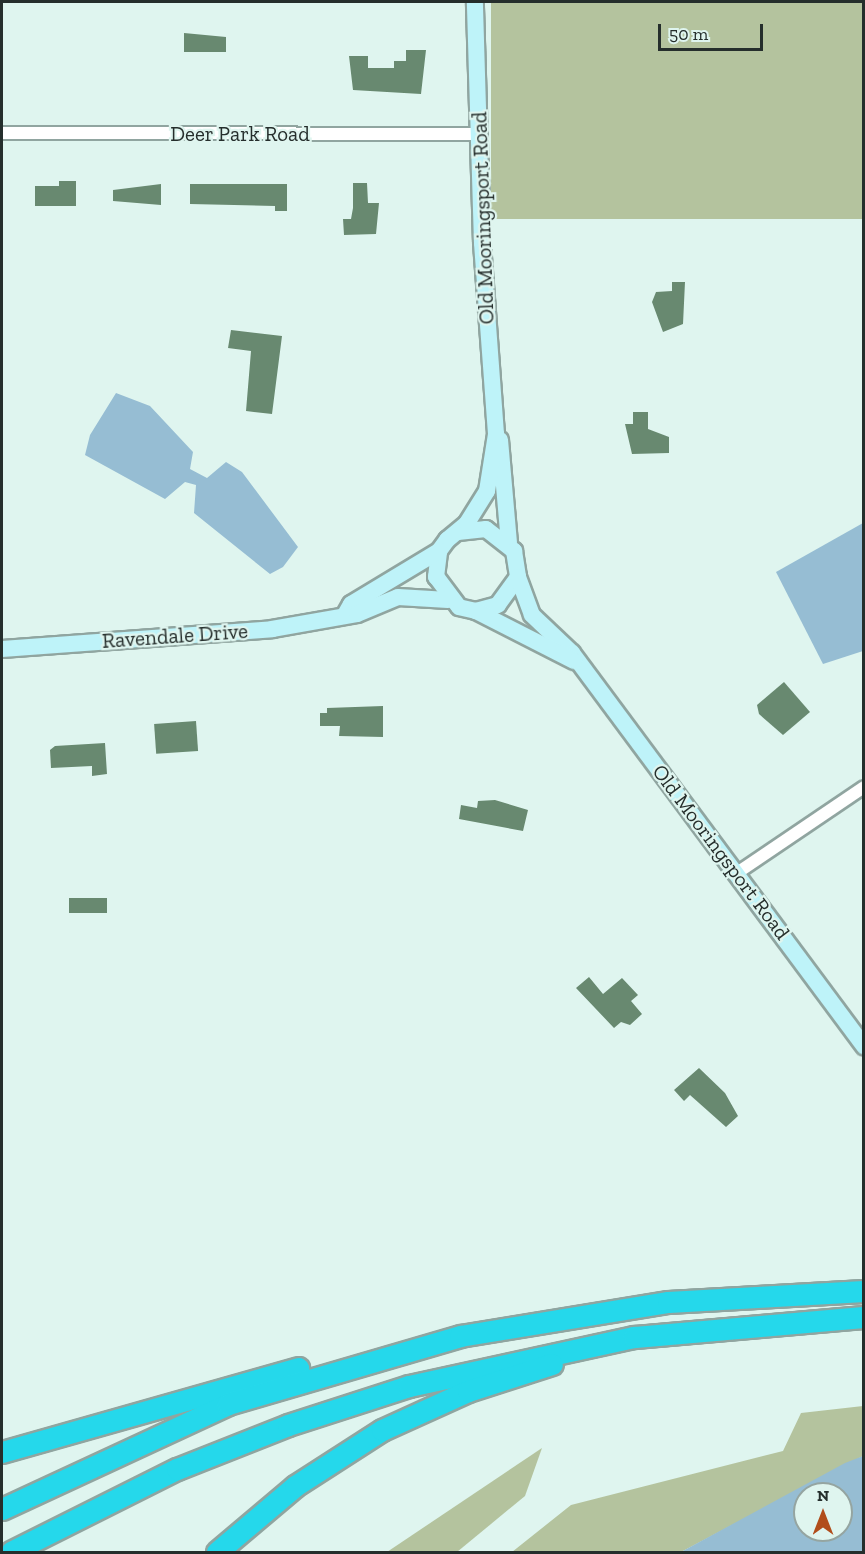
<!DOCTYPE html>
<style>
body{margin:0}
#map{position:relative;width:865px;height:1554px;overflow:hidden;background:#dff5ef;font-family:"Zilla Slab",serif}
div>[style]{position:absolute}
.forest>*{inset:0;background:#b4c39e;transform-origin:0 0}
.water>*{inset:0;background:#96bdd3}
.building>*{inset:0;background:#688970;transform-origin:0 0}
.roads{filter:drop-shadow(2px 0 #90a5a0) drop-shadow(-2px 0 #90a5a0) drop-shadow(0 2px #90a5a0) drop-shadow(0 -2px #90a5a0)}
.minor>*{height:12px;margin:-6px;padding:0 6px;transform-origin:6px;border-radius:6px;background:#fff}
.secondary>*{height:16px;margin:-8px;padding:0 8px;transform-origin:8px;border-radius:8px;background:#bef3f9}
.motorway>*{height:21px;margin:-10.5px;padding:0 10.5px;transform-origin:10.5px;border-radius:10.5px;background:#25d8eb}
span{translate:-50% -50%;white-space:nowrap;text-align:center;line-height:1.15;-webkit-text-stroke:4.5px #dff5ef;paint-order:stroke}
.street-label{font-size:21px;color:#252e2c}
.frame{position:absolute;inset:0;border:3px solid #252e2c;pointer-events:none}
.north{position:absolute;left:793px;top:1482px;width:60px;height:60px;box-sizing:border-box;background:#dff5ef;border:2px solid #95a5a1;border-radius:50%;rotate:0deg;font-size:16px;font-weight:700;line-height:24px;text-align:center;color:#252e2c}
.north::after{content:'';display:block;margin:auto;width:21px;height:27px;background:#b14d1b;clip-path:polygon(50% 0,100% 100%,50% 72%,0 100%)}
.scale{position:absolute;left:658px;top:24px;width:105px;height:27px;box-sizing:border-box;border:3px solid #252e2c;border-top:0;padding-left:8px;font-size:18px;line-height:21px;white-space:nowrap;color:#252e2c;-webkit-text-stroke:4px #dff5ef;paint-order:stroke}
</style>
<div id="map">
<div class="forest">
<div style="left:491px;top:2px;width:372px;height:217px"></div>
<div style="clip-path:polygon(863px 1406px,863px 1456px,681px 1552px,512px 1552px,571px 1505px,783px 1451px,801px 1413px)"></div>
<div style="clip-path:polygon(542px 1448px,525px 1496px,457px 1552px,387px 1552px)"></div>
</div>
<div class="water">
<div style="clip-path:polygon(116px 393px,150px 406px,193px 452px,190px 469px,207px 478px,226px 462px,242px 472px,298px 547px,283px 567px,270px 574px,194px 513px,196px 485px,185px 482px,165px 499px,85px 455px,90px 435px)"></div>
<div style="clip-path:polygon(863px 523px,863px 651px,823px 664px,776px 572px)"></div>
<div style="clip-path:polygon(evenodd,863px 1456px,863px 1552px,681px 1552px,845px 1463px,863px 1456px,805px 1494px,841px 1494px,841px 1530px,805px 1530px,805px 1494px)"></div>
</div>
<div class="building">
<div style="clip-path:polygon(184px 33px,226px 37px,226px 52px,184px 52px)"></div>
<div style="clip-path:polygon(406px 50px,426px 50px,421px 94px,353px 90px,349px 56px,368px 56px,368px 68px,394px 68px,394px 61px,406px 61px)"></div>
<div style="clip-path:polygon(59px 181px,76px 181px,76px 206px,35px 206px,35px 186px,59px 186px)"></div>
<div style="clip-path:polygon(353px 183px,367px 183px,368px 203px,379px 203px,376px 234px,344px 235px,343px 219px,351px 219px,353px 208px)"></div>
<div style="clip-path:polygon(161px 184px,161px 205px,113px 201px,113px 190px)"></div>
<div style="clip-path:polygon(190px 184px,287px 184px,287px 211px,275px 211px,275px 206px,190px 204px)"></div>
<div style="clip-path:polygon(672px 282px,685px 282px,683px 324px,663px 332px,652px 302px,656px 292px,672px 291px)"></div>
<div style="clip-path:polygon(231px 330px,282px 336px,272px 414px,246px 411px,251px 351px,228px 348px)"></div>
<div style="clip-path:polygon(633px 412px,648px 412px,648px 429px,669px 437px,669px 453px,632px 454px,625px 424px,633px 424px)"></div>
<div style="clip-path:polygon(784px 682px,810px 712px,783px 735px,759px 714px,757px 705px)"></div>
<div style="clip-path:polygon(383px 706px,383px 737px,339px 736px,340px 726px,320px 726px,320px 713px,327px 713px,327px 708px)"></div>
<div style="left:196px;top:721px;width:30px;height:42px;rotate:86deg"></div>
<div style="clip-path:polygon(105px 743px,107px 774px,92px 776px,92px 766px,51px 768px,50px 750px,55px 746px)"></div>
<div style="clip-path:polygon(495px 800px,528px 810px,523px 831px,459px 819px,461px 805px,477px 808px,478px 801px)"></div>
<div style="left:69px;top:898px;width:38px;height:15px"></div>
<div style="clip-path:polygon(589px 977px,603px 994px,622px 978px,638px 995px,631px 1001px,642px 1014px,630px 1025px,621px 1022px,614px 1028px,576px 988px)"></div>
<div style="clip-path:polygon(699px 1068px,725px 1093px,738px 1116px,726px 1127px,690px 1095px,684px 1101px,674px 1090px)"></div>
</div>
<div class="roads">
<div class="minor">
<div style="left:2px;top:133px;width:477px;rotate:0.1deg"></div>
<div style="left:737px;top:873px;width:153px;rotate:-34.1deg"></div>
</div>
<div class="secondary">
<div style="left:500px;top:440px;width:103px;rotate:85deg"></div>
<div style="left:458px;top:532px;width:28px;rotate:-6deg"></div>
<div style="left:486px;top:529px;width:36px;rotate:38deg"></div>
<div style="left:514px;top:551px;width:26px;rotate:81deg"></div>
<div style="left:518px;top:577px;width:34px;rotate:126deg"></div>
<div style="left:498px;top:605px;width:23px;rotate:165deg"></div>
<div style="left:476px;top:611px;width:17px;rotate:-167deg"></div>
<div style="left:459px;top:607px;width:38px;rotate:-127deg"></div>
<div style="left:436px;top:577px;width:26px;rotate:-83deg"></div>
<div style="left:439px;top:551px;width:14px;rotate:-54deg"></div>
<div style="left:447px;top:540px;width:26px;rotate:-40deg"></div>
<div style="left:467px;top:523px;width:38px;rotate:-58deg"></div>
<div style="left:487px;top:491px;width:58px;rotate:-81deg"></div>
<div style="left:496px;top:434px;width:192px;rotate:-94.2deg"></div>
<div style="left:482px;top:243px;width:241px;rotate:-91.7deg"></div>
<div style="left:518px;top:577px;width:40px;rotate:69.8deg"></div>
<div style="left:532px;top:615px;width:55px;rotate:43.5deg"></div>
<div style="left:572px;top:653px;width:490px;rotate:53.4deg"></div>
<div style="left:476px;top:611px;width:110px;rotate:27deg"></div>
<div style="left:346px;top:613px;width:10px;rotate:-61deg"></div>
<div style="left:351px;top:604px;width:103px;rotate:-31.1deg"></div>
<div style="left:2px;top:649px;width:271px;rotate:-4.2deg"></div>
<div style="left:272px;top:629px;width:86px;rotate:-10deg"></div>
<div style="left:357px;top:614px;width:44px;rotate:-22.5deg"></div>
<div style="left:398px;top:597px;width:50px;rotate:3.4deg"></div>
</div>
<div class="motorway">
<div style="left:2px;top:1452px;width:308px;rotate:-15.8deg"></div>
<div style="left:2px;top:1509px;width:249px;rotate:-24.9deg"></div>
<div style="left:228px;top:1404px;width:242px;rotate:-16.3deg"></div>
<div style="left:460px;top:1336px;width:211px;rotate:-9.3deg"></div>
<div style="left:668px;top:1302px;width:196px;rotate:-3.2deg"></div>
<div style="left:11px;top:1552px;width:186px;rotate:-26.6deg"></div>
<div style="left:177px;top:1469px;width:119px;rotate:-21.6deg"></div>
<div style="left:288px;top:1425px;width:127px;rotate:-17.9deg"></div>
<div style="left:409px;top:1386px;width:230px;rotate:-12.3deg"></div>
<div style="left:634px;top:1337px;width:231px;rotate:-5deg"></div>
<div style="left:217px;top:1552px;width:102px;rotate:-40.2deg"></div>
<div style="left:295px;top:1486px;width:103px;rotate:-32.8deg"></div>
<div style="left:382px;top:1430px;width:94px;rotate:-24.4deg"></div>
<div style="left:468px;top:1391px;width:88px;rotate:-17.8deg"></div>
</div>
</div>
<div class="street-label">
<span style="left:240px;top:134px">Deer Park Road</span>
<span style="left:483px;top:218px;rotate:-92deg">Old Mooringsport Road</span>
<span style="left:175px;top:636px;rotate:-4deg">Ravendale Drive</span>
<span style="left:721px;top:852px;rotate:53deg">Old Mooringsport Road</span>
</div>
<div class="frame"></div>
<div class="north">N</div>
<div class="scale">50 m</div>
</div>
